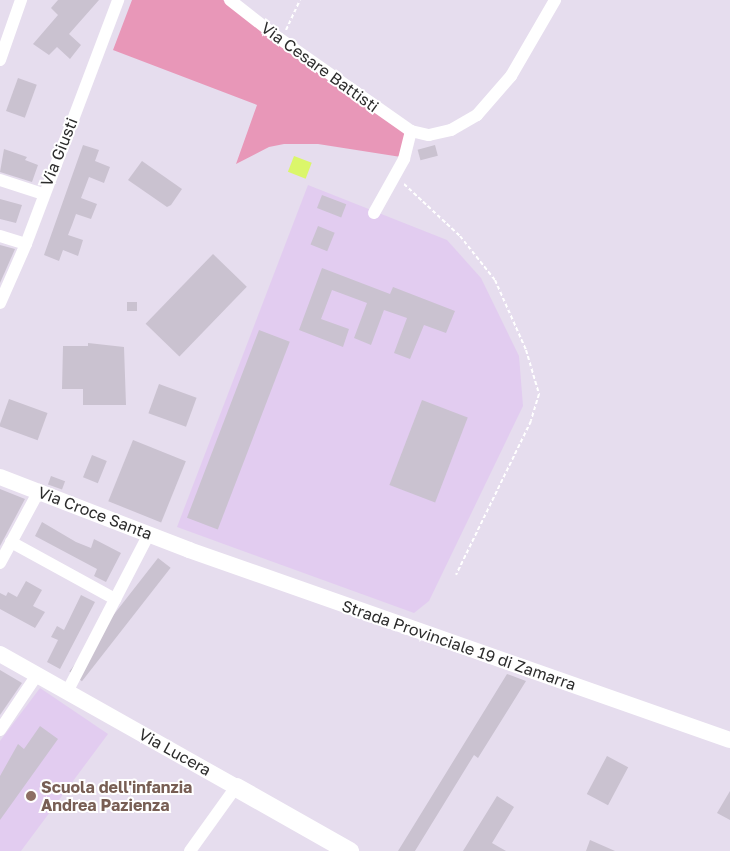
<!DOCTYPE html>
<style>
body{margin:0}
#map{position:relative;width:730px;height:851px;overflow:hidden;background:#e6ddee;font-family:"Golos Text",sans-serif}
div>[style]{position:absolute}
.education>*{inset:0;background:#e2ccf0}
.green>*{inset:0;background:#e897b8}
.water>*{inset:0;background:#dbf66a;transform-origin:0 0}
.building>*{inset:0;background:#cac2d0;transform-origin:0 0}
.path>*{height:2px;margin-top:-1px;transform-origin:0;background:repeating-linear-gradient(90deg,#fff 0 4px,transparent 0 6.5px)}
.minor>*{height:12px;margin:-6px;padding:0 6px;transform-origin:6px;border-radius:6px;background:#fff}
.tertiary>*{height:16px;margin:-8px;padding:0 8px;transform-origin:8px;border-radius:8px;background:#fff}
.secondary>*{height:19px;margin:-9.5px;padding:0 9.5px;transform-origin:9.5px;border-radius:9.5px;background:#fff}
.dots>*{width:14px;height:14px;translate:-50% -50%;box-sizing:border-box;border:2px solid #fff;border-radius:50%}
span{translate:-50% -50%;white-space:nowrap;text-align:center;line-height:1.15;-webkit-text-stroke:4px #fff;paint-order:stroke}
.street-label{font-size:16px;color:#2c2c2c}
.education-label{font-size:16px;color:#785e54;font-weight:700}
.left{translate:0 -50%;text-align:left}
</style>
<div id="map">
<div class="education">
<div style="clip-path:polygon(308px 185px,447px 240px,481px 278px,519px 356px,523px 406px,429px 601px,414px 613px,177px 527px)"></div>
<div style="clip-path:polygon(40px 688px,108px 734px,21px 851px,0 851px,0 741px)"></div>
</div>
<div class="green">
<div style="clip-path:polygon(132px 0,223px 0,278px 43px,407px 132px,401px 157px,318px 144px,284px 144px,269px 147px,236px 164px,257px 105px,113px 50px)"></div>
</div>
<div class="water">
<div style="left:294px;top:156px;width:19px;height:17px;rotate:21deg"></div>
</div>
<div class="building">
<div style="clip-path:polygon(58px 0,99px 0,69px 34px,81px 45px,70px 59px,57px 47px,49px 55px,33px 44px,58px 15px,51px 8px)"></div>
<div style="left:18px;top:78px;width:20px;height:35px;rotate:20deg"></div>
<div style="clip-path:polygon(83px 145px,99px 150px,95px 161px,110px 167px,104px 183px,89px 177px,81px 198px,97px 204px,91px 219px,76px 214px,72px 225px,68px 235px,83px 240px,78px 256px,63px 250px,59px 261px,44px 255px)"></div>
<div style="left:435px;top:145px;width:11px;height:18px;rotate:75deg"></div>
<div style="clip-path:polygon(4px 149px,27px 157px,25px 160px,38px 165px,32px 182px,0 172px)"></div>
<div style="clip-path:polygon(142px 161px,182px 189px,171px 205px,167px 207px,128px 180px)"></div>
<div style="left:322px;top:195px;width:26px;height:14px;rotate:21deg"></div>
<div style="clip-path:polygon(0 199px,22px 205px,16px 223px,0 219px)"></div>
<div style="left:318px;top:226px;width:18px;height:20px;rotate:22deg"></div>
<div style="clip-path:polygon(0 245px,15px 249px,0 283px)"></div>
<div style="left:213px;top:254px;width:47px;height:97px;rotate:44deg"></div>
<div style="clip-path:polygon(322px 268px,390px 294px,393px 287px,455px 311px,446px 333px,424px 325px,410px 359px,394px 353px,407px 318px,384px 310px,371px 345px,354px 338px,367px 303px,332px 290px,321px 319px,349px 329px,343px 347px,299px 330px)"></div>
<div style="left:127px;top:302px;width:10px;height:9px"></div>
<div style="left:259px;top:330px;width:33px;height:201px;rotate:21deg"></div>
<div style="clip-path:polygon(88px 343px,124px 347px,126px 405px,83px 405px,83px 389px,62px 389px,63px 346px,88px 346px)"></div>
<div style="left:159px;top:384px;width:40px;height:31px;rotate:20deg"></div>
<div style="left:9px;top:399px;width:41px;height:29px;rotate:20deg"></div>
<div style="left:422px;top:400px;width:49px;height:91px;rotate:21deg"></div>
<div style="left:133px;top:440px;width:57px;height:66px;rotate:22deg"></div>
<div style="left:92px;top:455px;width:16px;height:24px;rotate:22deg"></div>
<div style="left:51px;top:476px;width:15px;height:9px;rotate:20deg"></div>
<div style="clip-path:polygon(0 489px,25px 499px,0 546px)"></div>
<div style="clip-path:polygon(42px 522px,76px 542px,91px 548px,94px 539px,121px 553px,106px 582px,94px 576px,97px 569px,35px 536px)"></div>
<div style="left:158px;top:558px;width:16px;height:144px;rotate:38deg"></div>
<div style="clip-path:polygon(26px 581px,42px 590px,33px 606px,45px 612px,35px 628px,0 609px,0 593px,6px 596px,8px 592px,17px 597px)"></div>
<div style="clip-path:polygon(81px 595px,95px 602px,60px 669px,47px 662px,58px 640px,51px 637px,57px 626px,64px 630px)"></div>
<div style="clip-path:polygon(0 670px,22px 683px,0 715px)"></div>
<div style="clip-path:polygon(507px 674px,526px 681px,478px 758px,474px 755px,415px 851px,398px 851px)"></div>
<div style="clip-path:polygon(40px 726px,58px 739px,0 820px,0 776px,18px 744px,24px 749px)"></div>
<div style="left:607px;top:756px;width:24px;height:43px;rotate:28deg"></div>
<div style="clip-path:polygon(730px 791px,730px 820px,717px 813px)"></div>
<div style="clip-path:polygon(497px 796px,514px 807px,492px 843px,506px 851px,463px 851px)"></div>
<div style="clip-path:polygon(590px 840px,615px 851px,586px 851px)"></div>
</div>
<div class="path">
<div style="left:286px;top:30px;width:33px;rotate:-65deg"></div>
<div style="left:404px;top:184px;width:76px;rotate:42.9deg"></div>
<div style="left:460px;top:236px;width:56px;rotate:51.5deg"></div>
<div style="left:495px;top:280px;width:77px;rotate:66.1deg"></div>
<div style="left:526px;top:350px;width:46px;rotate:73.5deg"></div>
<div style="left:539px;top:394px;width:28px;rotate:107deg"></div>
<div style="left:531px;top:421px;width:171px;rotate:116deg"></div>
</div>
<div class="minor">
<div style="left:230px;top:0;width:63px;rotate:38deg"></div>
<div style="left:280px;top:39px;width:160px;rotate:35.1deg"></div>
<div style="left:411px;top:131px;width:18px;rotate:13deg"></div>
<div style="left:429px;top:135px;width:23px;rotate:-13deg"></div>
<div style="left:451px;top:130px;width:30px;rotate:-30deg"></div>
<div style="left:477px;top:115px;width:52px;rotate:-48.9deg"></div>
<div style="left:511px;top:76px;width:88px;rotate:-59.9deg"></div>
<div style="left:0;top:60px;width:64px;rotate:-70.7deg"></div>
<div style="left:0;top:180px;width:45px;rotate:18deg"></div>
<div style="left:374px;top:213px;width:62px;rotate:-60.9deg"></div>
<div style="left:404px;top:159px;width:29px;rotate:-76deg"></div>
<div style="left:0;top:236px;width:27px;rotate:17deg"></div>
<div style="left:0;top:303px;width:64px;rotate:-66.2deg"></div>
<div style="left:26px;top:244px;width:261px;rotate:-69.3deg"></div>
<div style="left:11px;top:542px;width:119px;rotate:28.7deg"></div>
<div style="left:0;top:563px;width:82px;rotate:-61.6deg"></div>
<div style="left:67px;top:692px;width:178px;rotate:-62.6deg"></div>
<div style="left:0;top:730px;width:66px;rotate:-56.1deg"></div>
<div style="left:190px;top:851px;width:79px;rotate:-54.3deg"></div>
</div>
<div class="tertiary">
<div style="left:0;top:477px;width:203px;rotate:21.1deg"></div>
<div style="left:189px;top:550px;width:573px;rotate:19.35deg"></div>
<div style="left:0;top:654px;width:271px;rotate:29.4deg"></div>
</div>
<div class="secondary">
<div style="left:236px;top:787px;width:130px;rotate:29.5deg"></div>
</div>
<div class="dots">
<div style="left:31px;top:796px;background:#8d6e63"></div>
</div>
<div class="street-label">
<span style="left:320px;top:67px;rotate:36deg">Via Cesare Battisti</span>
<span style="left:59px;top:152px;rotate:-68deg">Via Giusti</span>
<span style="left:95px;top:513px;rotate:21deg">Via Croce Santa</span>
<span style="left:459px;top:645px;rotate:19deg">Strada Provinciale 19 di Zamarra</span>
<span style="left:175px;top:752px;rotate:29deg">Via Lucera</span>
</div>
<div class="education-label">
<span class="left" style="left:41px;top:796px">Scuola dell'infanzia<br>Andrea Pazienza</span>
</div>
</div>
